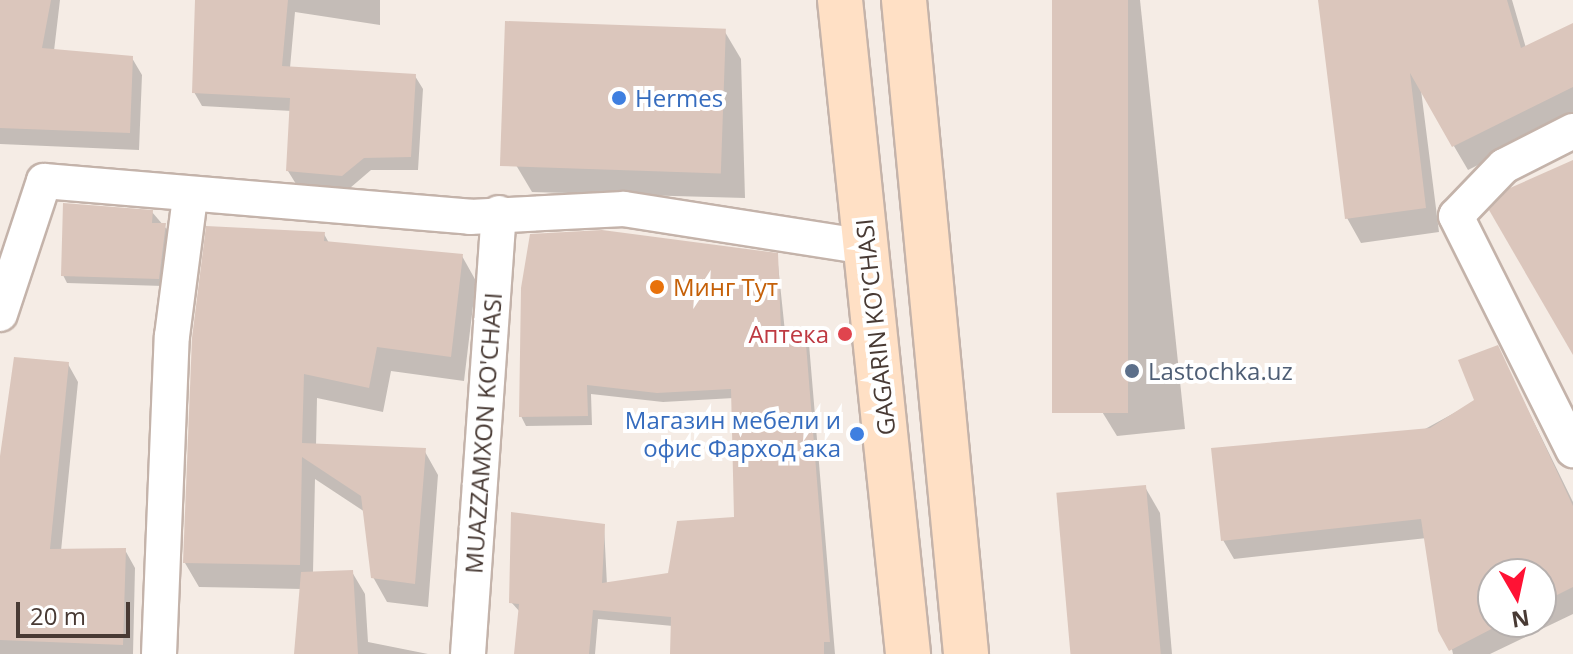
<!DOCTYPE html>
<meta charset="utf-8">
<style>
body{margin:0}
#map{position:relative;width:1573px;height:654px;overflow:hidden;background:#f5ece5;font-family:"Open Sans",sans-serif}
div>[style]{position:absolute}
.shadow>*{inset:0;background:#0003}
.building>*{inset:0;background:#dbc6bc;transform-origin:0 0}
.roads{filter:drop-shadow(2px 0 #c4b3aa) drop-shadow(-2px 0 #c4b3aa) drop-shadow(0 2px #c4b3aa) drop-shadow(0 -2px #c4b3aa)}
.minor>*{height:34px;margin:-17px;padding:0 17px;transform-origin:17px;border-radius:17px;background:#fff}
.secondary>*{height:44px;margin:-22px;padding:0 22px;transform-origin:22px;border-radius:22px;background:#ffe0c5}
.dots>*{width:22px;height:22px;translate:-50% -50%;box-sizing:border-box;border:4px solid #fff;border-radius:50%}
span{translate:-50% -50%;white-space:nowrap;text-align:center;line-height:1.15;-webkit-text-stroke:8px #fff;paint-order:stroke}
.shop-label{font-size:24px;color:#366cbe}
.left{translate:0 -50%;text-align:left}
.right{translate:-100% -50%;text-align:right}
.food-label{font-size:24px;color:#c56008}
.street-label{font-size:24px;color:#483a34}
.health-label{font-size:24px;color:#be3a42}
.service-label{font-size:24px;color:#4e5e75}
.north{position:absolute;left:1477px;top:558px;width:80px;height:80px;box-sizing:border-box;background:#fff;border:2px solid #b6b0ae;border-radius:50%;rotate:171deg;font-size:22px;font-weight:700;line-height:32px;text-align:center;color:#483a34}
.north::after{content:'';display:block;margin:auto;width:28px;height:36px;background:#ff1234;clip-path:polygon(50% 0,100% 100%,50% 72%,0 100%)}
.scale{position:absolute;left:16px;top:602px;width:114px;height:36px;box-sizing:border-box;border:4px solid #483a34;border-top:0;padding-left:10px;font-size:24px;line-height:28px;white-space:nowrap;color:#483a34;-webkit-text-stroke:6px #fff;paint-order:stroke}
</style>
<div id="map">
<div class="shadow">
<div style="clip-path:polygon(0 0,60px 0,54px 51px,132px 58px,142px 75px,139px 150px,0 144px)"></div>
<div style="clip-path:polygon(197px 0,380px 0,380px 25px,295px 12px,290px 68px,415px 76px,423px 89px,418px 170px,371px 170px,350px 188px,296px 184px,288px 171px,292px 111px,202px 106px,194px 92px)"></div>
<div style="clip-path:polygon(1054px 0,1140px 0,1185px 429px,1117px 436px,1101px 410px)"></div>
<div style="clip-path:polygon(1320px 0,1512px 0,1526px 48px,1573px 25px,1573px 131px,1567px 121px,1468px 170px,1421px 90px,1439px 232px,1361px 243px,1347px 218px)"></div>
<div style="clip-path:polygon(725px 32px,741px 59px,745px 198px,532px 192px,516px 165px)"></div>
<div style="clip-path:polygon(152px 212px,170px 233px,163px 286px,67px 283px,63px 275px)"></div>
<div style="clip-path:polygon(324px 234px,329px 243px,462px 256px,476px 281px,464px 381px,391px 371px,383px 412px,317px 398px,316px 446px,424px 450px,438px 475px,428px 607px,387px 602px,373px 577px,365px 512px,315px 479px,313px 573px,352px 572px,365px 594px,368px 642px,428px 654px,299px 654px,302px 589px,199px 587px,185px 563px)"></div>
<div style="clip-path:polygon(777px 255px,785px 332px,804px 334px,809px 344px,835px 654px,672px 654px,673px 626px,598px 619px,595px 654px,516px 654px,520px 612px,511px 602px,604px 526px,607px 585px,670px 575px,736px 519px,734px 398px,663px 402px,591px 394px,592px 425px,526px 426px,521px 416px)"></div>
<div style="clip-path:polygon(evenodd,1497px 347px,1573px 502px,1573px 614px,1490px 654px,1453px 654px,1427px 538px,1234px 559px,1223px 540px,1476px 401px,1497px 347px,1493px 574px,1541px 574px,1541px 622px,1493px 622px,1493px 574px)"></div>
<div style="clip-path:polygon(68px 364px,78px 382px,61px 551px,125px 550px,135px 568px,133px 654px,0 654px,0 458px)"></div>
<div style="clip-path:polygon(1145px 487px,1160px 513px,1172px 654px,1076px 654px)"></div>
</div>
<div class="building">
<div style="clip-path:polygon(0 0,51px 0,42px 48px,133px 56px,130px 133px,0 128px)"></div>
<div style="clip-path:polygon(195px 0,288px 0,282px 66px,416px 74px,411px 157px,364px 158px,342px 176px,286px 171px,290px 98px,192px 93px)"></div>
<div style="left:1052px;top:0;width:76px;height:413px"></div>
<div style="clip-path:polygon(1318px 0,1507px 0,1521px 48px,1573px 23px,1573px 87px,1452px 147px,1410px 73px,1426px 208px,1345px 219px)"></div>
<div style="left:505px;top:21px;width:221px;height:145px;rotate:2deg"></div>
<div style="clip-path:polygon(1573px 160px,1573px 355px,1489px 210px,1510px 188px)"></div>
<div style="clip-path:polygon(63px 203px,153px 210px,152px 223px,166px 223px,159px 279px,61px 276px)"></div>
<div style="clip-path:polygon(206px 226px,325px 232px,324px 241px,463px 254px,451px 357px,377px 347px,369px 388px,304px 374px,302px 443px,426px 448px,415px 584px,371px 578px,361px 496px,302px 457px,300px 565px,183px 563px,192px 338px)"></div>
<div style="clip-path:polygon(602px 230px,778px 253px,781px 330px,805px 332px,830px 642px,824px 642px,824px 654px,670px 654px,671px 617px,593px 610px,589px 654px,514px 654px,519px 604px,509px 603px,511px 512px,605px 524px,602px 583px,668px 573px,677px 521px,734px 517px,731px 389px,657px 393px,587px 385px,588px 416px,519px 417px,521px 288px,530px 234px)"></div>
<div style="clip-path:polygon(1498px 345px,1573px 506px,1573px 587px,1541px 603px,1541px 574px,1493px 574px,1493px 622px,1505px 622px,1449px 651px,1438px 631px,1421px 519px,1221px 541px,1211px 448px,1430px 428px,1474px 400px,1458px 360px)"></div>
<div style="clip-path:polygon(14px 357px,69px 362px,50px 549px,126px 548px,123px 645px,0 640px,0 456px)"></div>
<div style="left:1146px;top:485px;width:170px;height:90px;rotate:85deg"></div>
<div style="clip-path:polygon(353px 570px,358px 654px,294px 654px,301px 572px)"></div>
</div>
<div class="roads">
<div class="minor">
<div style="left:1573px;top:131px;width:77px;rotate:153.1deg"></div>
<div style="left:1504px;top:166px;width:69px;rotate:133.8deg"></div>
<div style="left:1456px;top:216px;width:262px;rotate:63.4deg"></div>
<div style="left:0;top:314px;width:140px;rotate:-71.7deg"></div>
<div style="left:44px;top:181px;width:428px;rotate:4.8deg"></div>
<div style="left:470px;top:217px;width:154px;rotate:-3deg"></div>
<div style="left:624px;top:209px;width:246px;rotate:8.9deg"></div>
<div style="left:159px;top:654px;width:318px;rotate:-87.7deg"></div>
<div style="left:172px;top:336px;width:140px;rotate:-82.6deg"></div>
<div style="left:468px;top:654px;width:442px;rotate:-86deg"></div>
</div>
<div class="secondary">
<div style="left:840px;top:0;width:658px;rotate:84.06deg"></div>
<div style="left:904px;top:0;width:657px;rotate:84.58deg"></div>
</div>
</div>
<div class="dots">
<div style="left:619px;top:98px;background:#3f7fe0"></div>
<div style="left:657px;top:287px;background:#e8710a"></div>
<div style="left:845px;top:334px;background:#e0444e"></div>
<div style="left:1132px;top:371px;background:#5c6f8a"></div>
<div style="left:857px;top:434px;background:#3f7fe0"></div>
</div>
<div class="shop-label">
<span class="left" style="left:635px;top:98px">Hermes</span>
<span class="right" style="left:841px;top:434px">Магазин мебели и<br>офис Фарход ака</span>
</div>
<div class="food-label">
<span class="left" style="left:673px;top:287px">Минг Тут</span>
</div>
<div class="street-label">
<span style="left:875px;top:327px;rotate:-96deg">GAGARIN KO'CHASI</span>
<span style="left:483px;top:433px;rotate:-86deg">MUAZZAMXON KO'CHASI</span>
</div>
<div class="health-label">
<span class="right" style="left:829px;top:334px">Аптека</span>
</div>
<div class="service-label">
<span class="left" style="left:1148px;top:371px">Lastochka.uz</span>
</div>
<div class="north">N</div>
<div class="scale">20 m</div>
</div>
